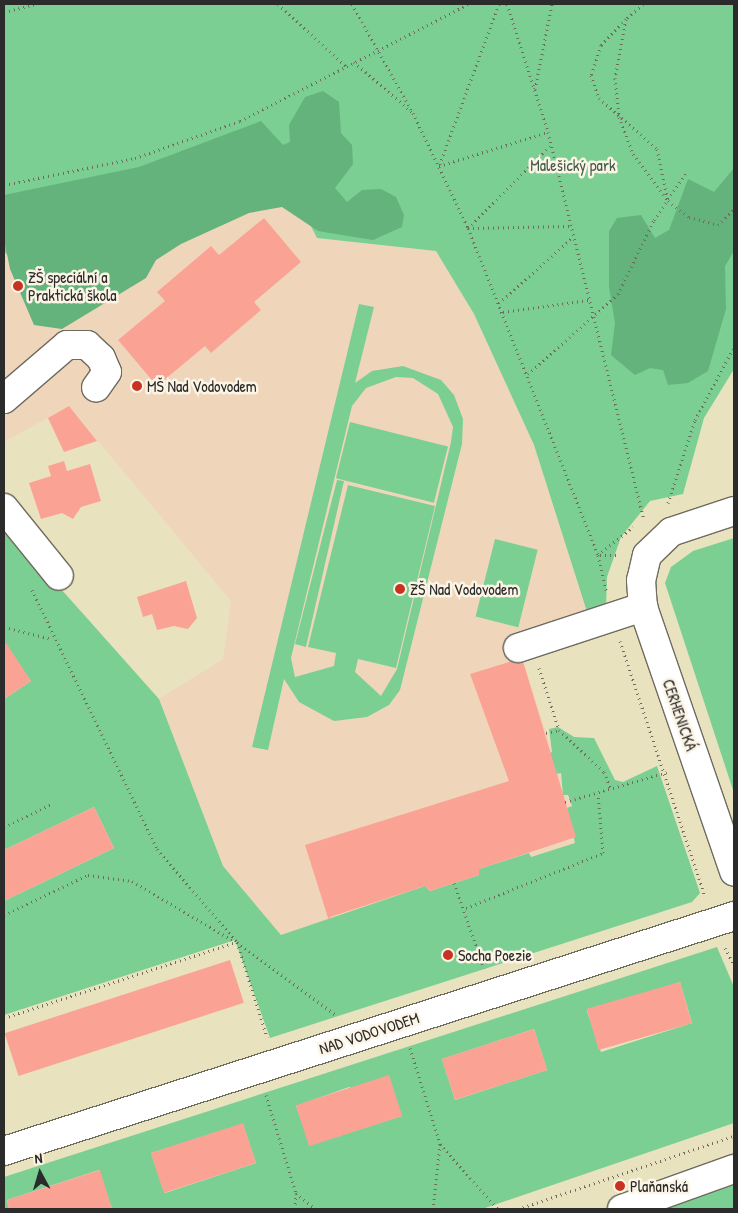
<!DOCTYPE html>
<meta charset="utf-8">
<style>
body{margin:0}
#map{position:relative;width:738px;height:1213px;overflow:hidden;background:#e9e2bf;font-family:"Patrick Hand",sans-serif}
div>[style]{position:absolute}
.built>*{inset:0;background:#efd6bb}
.green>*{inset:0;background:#7bcf92;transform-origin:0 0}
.forest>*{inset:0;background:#64b27c}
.building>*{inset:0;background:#faa394;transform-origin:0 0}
.path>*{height:3px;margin-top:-1.5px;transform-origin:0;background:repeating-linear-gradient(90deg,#6e6b5f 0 1px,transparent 0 5px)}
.roads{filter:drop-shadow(1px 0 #6e6b5f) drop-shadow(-1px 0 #6e6b5f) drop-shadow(0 1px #6e6b5f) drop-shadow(0 -1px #6e6b5f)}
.minor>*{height:28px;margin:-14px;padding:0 14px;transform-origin:14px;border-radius:14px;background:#fff}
.dots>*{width:14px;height:14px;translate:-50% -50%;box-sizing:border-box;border:2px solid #fcf5e5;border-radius:50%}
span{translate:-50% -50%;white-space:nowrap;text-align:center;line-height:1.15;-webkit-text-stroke:5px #fcf5e5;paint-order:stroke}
.park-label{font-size:16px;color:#435c4a}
.poi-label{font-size:16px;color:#2b2b2b}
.left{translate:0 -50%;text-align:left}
.street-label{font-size:16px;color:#2b2b2b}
.frame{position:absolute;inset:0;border:5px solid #2b2b2b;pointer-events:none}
.north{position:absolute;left:15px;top:1148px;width:50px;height:50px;-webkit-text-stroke:4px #fcf5e5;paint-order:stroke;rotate:354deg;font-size:14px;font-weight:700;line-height:20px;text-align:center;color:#2b2b2b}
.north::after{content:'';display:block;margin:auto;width:18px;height:22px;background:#2b2b2b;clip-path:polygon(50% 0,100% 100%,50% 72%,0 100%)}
</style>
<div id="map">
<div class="built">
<div style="clip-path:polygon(283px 172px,317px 238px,436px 251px,474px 314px,534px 445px,588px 615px,522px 658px,582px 841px,281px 935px,223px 866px,159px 699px,223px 659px,231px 601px,69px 406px,4px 442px,4px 251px,60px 320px)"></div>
</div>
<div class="green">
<div style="clip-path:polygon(4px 4px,734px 4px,734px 369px,704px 418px,683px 494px,650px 501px,621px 537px,607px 577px,606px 608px,588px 615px,534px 445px,474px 314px,436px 251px,317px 238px,283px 172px,60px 320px,4px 251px)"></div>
<div style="clip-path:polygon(evenodd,359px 304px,374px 307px,355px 383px,372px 371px,403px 366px,441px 380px,454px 395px,463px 419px,462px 444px,400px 690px,389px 705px,367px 717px,334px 721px,299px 702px,284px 679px,268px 750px,252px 747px,359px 304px,396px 377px,413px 378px,438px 394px,453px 427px,451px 442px,397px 669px,381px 696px,355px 672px,358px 659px,396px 668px,435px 506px,348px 485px,308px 647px,336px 653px,334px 666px,295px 677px,291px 658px,352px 406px,366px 388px,396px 377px)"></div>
<div style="left:350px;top:422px;width:101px;height:58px;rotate:14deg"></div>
<div style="clip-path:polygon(337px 480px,344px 481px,306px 647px,295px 644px)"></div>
<div style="clip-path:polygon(4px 525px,159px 699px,223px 866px,281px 935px,425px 886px,430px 891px,479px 875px,479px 869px,529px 853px,531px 857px,575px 843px,567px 808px,572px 806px,568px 795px,563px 795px,561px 773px,556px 774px,548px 754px,552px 752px,549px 729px,558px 727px,574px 737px,594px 738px,615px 780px,623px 782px,657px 766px,700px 893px,692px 902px,270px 1038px,235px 940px,4px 1015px,4px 901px,114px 848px,94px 807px,4px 850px,4px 699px,31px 681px,4px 645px)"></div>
<div style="clip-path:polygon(734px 538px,734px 793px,665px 583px,671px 567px,693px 551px)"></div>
<div style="left:495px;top:539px;width:44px;height:80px;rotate:14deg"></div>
<div style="clip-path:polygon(evenodd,717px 947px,734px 987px,734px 1123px,482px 1209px,112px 1209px,99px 1170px,7px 1200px,9px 1209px,4px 1209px,4px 1177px,717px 947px,680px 982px,692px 1023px,601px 1052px,587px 1011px,680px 982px,717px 947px,534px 1029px,547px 1070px,455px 1100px,442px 1059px,534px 1029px,717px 947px,349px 1087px,402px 1116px,310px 1145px,296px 1106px,349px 1087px,717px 947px,243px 1124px,256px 1163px,165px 1193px,151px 1153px,243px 1124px)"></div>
<div style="clip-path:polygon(734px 1185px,734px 1209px,662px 1209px,663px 1209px)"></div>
</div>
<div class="forest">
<div style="clip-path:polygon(323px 91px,339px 102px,341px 133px,352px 145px,353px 164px,335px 188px,347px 202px,362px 190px,381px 189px,396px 197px,404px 215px,402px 227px,373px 240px,318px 231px,282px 207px,249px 213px,181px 244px,156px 260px,146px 278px,62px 329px,34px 325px,10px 269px,4px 239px,4px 195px,139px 167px,261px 121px,283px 145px,290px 142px,289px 125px,305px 97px)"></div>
<div style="clip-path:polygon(734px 168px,734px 251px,725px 266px,726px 309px,708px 371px,688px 383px,668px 385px,663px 370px,650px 368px,635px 375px,611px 355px,615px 323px,609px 287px,609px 231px,617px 218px,641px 215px,655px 238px,669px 230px,688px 179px,714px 192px)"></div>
</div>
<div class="building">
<div style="clip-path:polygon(264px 218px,301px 262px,254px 302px,261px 310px,211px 353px,205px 346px,157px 386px,118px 340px,165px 301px,157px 292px,211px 246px,219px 255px)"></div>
<div style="clip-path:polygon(69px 406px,97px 441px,64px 452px,48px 418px)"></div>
<div style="clip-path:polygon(64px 461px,67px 471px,90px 464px,101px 501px,81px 507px,73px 519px,62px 513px,41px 519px,29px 483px,51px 476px,48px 466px)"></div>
<div style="clip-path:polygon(186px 581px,197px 618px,188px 629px,174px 626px,157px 630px,152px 614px,143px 617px,137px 597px)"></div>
<div style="clip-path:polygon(6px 643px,31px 681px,4px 699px,4px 645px)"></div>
<div style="clip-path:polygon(522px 658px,576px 837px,479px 869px,479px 875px,430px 891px,425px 886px,330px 917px,329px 921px,305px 845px,509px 781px,470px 674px)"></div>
<div style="clip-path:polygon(94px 807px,114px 848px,4px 901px,4px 850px)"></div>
<div style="left:230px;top:960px;width:45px;height:237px;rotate:72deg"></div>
<div style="left:680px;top:982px;width:43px;height:97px;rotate:74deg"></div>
<div style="left:534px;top:1029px;width:43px;height:97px;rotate:72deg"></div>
<div style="left:389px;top:1075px;width:43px;height:98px;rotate:72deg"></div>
<div style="left:243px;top:1123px;width:42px;height:97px;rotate:72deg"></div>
<div style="clip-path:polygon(100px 1170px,112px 1209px,9px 1209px,7px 1200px)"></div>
</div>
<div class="path">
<div style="left:278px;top:4px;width:92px;rotate:42.4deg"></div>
<div style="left:352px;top:4px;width:125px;rotate:60.8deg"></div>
<div style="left:413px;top:113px;width:127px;rotate:64.4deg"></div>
<div style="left:468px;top:228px;width:352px;rotate:68.3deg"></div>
<div style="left:598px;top:555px;width:36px;rotate:77deg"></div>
<div style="left:499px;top:4px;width:173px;rotate:110.3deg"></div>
<div style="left:439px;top:166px;width:114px;rotate:-17.3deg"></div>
<div style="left:507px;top:4px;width:134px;rotate:72.2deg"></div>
<div style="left:548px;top:132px;width:399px;rotate:76.1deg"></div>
<div style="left:643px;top:4px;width:23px;rotate:139deg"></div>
<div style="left:626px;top:19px;width:60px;rotate:100.6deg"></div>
<div style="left:615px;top:78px;width:39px;rotate:84deg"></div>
<div style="left:619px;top:117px;width:40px;rotate:69deg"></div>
<div style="left:633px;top:154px;width:59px;rotate:53.3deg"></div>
<div style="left:668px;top:201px;width:26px;rotate:37deg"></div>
<div style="left:689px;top:217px;width:30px;rotate:15deg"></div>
<div style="left:718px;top:225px;width:23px;rotate:-45deg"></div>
<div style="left:4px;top:12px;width:34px;rotate:-14deg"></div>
<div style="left:626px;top:19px;width:36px;rotate:134deg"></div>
<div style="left:601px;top:45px;width:32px;rotate:108deg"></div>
<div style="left:591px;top:75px;width:24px;rotate:71deg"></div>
<div style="left:599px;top:98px;width:77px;rotate:41.3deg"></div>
<div style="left:657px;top:149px;width:53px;rotate:78.1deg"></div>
<div style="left:354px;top:62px;width:77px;rotate:40.8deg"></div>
<div style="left:535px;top:89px;width:87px;rotate:-78.7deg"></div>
<div style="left:550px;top:146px;width:116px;rotate:135deg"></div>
<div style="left:468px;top:228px;width:103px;rotate:-1.1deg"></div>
<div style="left:4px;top:185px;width:134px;rotate:-11.6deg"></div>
<div style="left:135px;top:158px;width:111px;rotate:-19.4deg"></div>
<div style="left:240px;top:121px;width:257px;rotate:-27.1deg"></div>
<div style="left:499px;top:303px;width:99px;rotate:-41.7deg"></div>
<div style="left:503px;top:312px;width:86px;rotate:-8deg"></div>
<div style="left:528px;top:374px;width:120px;rotate:-41.6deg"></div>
<div style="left:618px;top:294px;width:82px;rotate:-64.1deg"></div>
<div style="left:654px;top:220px;width:57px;rotate:-55.8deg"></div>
<div style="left:668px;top:503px;width:87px;rotate:-72deg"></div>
<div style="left:695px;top:420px;width:83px;rotate:-61.9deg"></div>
<div style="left:598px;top:555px;width:45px;rotate:-38.7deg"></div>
<div style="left:600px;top:555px;width:18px"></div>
<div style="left:32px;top:590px;width:288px;rotate:64.2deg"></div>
<div style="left:157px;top:849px;width:123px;rotate:49.3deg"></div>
<div style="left:237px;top:942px;width:123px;rotate:36.4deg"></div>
<div style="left:4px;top:627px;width:49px;rotate:14deg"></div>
<div style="left:620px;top:641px;width:269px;rotate:71.6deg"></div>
<div style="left:539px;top:668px;width:65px;rotate:72.1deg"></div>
<div style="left:546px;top:733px;width:13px;rotate:-13deg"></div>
<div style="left:559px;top:730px;width:62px;rotate:43deg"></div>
<div style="left:604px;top:772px;width:18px;rotate:68deg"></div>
<div style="left:565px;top:802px;width:106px;rotate:-16.4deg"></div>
<div style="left:4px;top:827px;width:51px;rotate:-25.6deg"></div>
<div style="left:454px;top:883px;width:90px;rotate:70.6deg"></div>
<div style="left:466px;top:908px;width:148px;rotate:-21.9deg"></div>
<div style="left:603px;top:853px;width:59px;rotate:-94.8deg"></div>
<div style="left:4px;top:915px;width:93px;rotate:-25.5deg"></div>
<div style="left:88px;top:875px;width:44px;rotate:7.8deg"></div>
<div style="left:132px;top:881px;width:118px;rotate:30.5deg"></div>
<div style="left:725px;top:948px;width:19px;rotate:62deg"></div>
<div style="left:4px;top:1018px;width:245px;rotate:-18.1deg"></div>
<div style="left:237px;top:942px;width:100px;rotate:72.5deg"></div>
<div style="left:410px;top:1048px;width:101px;rotate:72.6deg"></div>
<div style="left:440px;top:1144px;width:65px;rotate:96.1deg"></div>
<div style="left:266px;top:1095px;width:102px;rotate:73deg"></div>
<div style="left:296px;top:1193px;width:16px;rotate:94deg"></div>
<div style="left:440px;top:1144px;width:87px;rotate:48.3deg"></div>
<div style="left:296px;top:1193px;width:26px;rotate:39deg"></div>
<div style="left:518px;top:1209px;width:228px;rotate:-18.7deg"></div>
</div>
<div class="roads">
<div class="minor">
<div style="left:4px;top:399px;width:83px;rotate:-40.6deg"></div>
<div style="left:67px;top:345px;width:20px"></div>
<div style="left:87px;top:345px;width:19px;rotate:43deg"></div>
<div style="left:101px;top:358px;width:15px;rotate:67deg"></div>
<div style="left:107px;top:372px;width:19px;rotate:125deg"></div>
<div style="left:4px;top:508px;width:87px;rotate:51deg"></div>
<div style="left:734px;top:511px;width:66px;rotate:161.6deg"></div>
<div style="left:671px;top:532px;width:33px;rotate:136deg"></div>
<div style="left:647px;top:555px;width:26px;rotate:103deg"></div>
<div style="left:641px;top:580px;width:27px;rotate:86deg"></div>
<div style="left:643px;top:607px;width:280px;rotate:71deg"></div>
<div style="left:518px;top:648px;width:132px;rotate:-18.2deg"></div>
<div style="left:4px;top:1151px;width:767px;rotate:-17.84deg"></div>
<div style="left:622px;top:1209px;width:119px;rotate:-19.7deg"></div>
</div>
</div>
<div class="dots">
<div style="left:18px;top:286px;background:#c8321e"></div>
<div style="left:137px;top:386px;background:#c8321e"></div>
<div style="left:400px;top:589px;background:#c8321e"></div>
<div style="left:448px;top:955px;background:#c8321e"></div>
<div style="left:620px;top:1186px;background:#c8321e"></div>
</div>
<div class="park-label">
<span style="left:573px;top:165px">Malešický park</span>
</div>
<div class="poi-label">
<span class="left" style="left:28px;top:286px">ZŠ speciální a<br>Praktická škola</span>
<span class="left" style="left:147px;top:386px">MŠ Nad Vodovodem</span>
<span class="left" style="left:410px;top:589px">ZŠ Nad Vodovodem</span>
<span class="left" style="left:458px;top:955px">Socha Poezie</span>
<span class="left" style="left:630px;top:1186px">Plaňanská</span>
</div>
<div class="street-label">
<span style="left:680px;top:715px;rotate:71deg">CERHENICKÁ</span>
<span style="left:369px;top:1033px;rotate:-18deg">NAD VODOVODEM</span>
</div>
<div class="frame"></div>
<div class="north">N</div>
</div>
